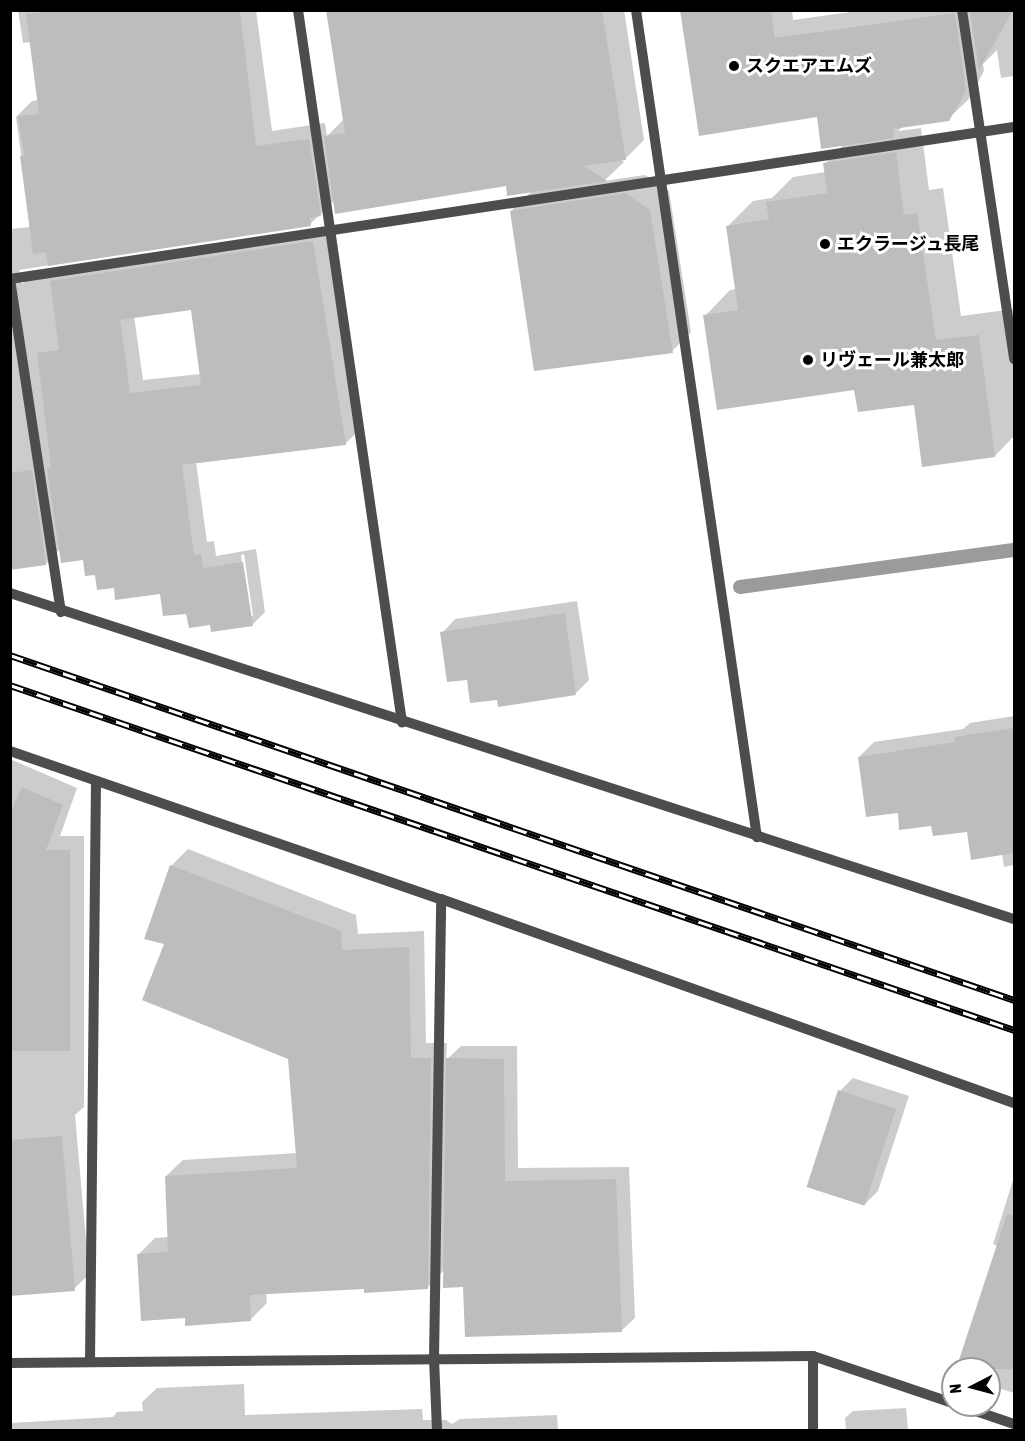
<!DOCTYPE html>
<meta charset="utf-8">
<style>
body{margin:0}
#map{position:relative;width:1025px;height:1441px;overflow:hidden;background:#fff;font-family:"Asap Condensed","Noto Sans JP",sans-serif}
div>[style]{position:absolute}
.shadow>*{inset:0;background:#0003}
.stream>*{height:14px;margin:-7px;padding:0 7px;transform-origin:7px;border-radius:7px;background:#9b9b9b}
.building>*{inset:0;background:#bdbdbd;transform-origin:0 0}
.minor>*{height:10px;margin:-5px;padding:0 5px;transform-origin:5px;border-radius:5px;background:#4d4d4d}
.rail>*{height:7px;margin-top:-3.5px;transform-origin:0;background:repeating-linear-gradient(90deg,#fff 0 14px,#000 0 28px);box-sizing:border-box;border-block:2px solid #000}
.dots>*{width:16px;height:16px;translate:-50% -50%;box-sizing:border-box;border:3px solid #fff;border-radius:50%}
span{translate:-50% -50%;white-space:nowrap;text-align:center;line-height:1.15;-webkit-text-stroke:6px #fff;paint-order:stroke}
.poi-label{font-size:18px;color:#000;font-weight:700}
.left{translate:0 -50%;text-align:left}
.frame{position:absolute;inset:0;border:12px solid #000;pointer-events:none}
.north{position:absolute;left:941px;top:1357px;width:60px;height:60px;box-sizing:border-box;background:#fff;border:2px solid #999;border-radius:50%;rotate:264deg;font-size:16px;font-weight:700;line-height:24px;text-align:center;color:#000}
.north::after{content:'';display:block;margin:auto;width:21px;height:27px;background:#000;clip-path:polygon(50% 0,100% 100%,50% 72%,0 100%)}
</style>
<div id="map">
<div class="shadow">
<div style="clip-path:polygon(evenodd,18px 10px,256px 10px,272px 131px,325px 123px,327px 136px,344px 119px,327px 10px,624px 10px,644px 140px,626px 158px,619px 159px,624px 162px,604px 181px,645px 175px,669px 191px,691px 332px,672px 351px,511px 211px,532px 191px,507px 185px,335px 200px,310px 224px,19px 270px,22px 284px,33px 273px,326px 228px,359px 430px,346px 443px,196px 462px,207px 542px,214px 541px,216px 556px,256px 549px,265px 612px,252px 625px,212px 623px,188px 612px,162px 592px,115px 586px,97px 573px,84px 559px,60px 549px,46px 564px,10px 568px,10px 229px,31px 227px,16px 117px,32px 101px,39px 100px,31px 42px,23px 43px,18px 10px,193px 309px,201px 374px,143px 380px,134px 316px,193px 309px,18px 10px,244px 554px,253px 616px,250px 616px,241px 555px,244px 554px)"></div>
<div style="clip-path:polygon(681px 10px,792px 10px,793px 20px,865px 10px,1014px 10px,1014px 76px,1001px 78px,997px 50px,983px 64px,984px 71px,968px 100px,949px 118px,904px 125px,898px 131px,921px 128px,929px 190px,943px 188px,961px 316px,1014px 309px,1014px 436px,995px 456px,915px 403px,855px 388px,705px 316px,730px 290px,737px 289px,728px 226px,753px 201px,772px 198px,793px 177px,826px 172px,825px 164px,845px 143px,818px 115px)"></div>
<div style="clip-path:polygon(577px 601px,589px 680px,576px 693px,498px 698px,468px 678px,442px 633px,455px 619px)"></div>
<div style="clip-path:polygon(1014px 716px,1014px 865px,1004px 867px,1002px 854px,969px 830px,933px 824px,899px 811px,859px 757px,874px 742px,963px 729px,970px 723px)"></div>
<div style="clip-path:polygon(10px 759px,77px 788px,60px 836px,84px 836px,84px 1107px,75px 1115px,89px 1274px,74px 1289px,10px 1294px)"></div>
<div style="clip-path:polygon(188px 849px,356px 915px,358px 934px,424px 931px,426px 1043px,447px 1043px,446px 1060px,461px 1046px,517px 1046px,518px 1168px,629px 1167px,635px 1318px,621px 1331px,465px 1286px,444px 1270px,427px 1288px,365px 1287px,266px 1292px,267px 1303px,250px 1320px,186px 1317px,139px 1254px,155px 1238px,169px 1237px,166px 1176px,183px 1160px,297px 1153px,290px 1058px,166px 943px,171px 866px)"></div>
<div style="clip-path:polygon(853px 1078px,909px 1096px,878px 1191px,865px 1204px,840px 1091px)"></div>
<div style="clip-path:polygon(1014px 1177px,1014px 1393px,989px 1385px,989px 1369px,960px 1369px,998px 1246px,993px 1244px)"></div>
<div style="clip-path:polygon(244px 1384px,245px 1415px,422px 1409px,423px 1420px,446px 1420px,452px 1424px,460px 1419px,557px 1415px,558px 1430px,10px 1430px,10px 1423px,113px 1417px,117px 1412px,143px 1411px,142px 1402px,157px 1388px)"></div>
<div style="clip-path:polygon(906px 1408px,908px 1430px,846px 1430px,845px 1418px,853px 1411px)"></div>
</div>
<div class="stream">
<div style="left:740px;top:587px;width:276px;rotate:-7.7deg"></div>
</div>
<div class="building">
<div style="clip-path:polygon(58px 10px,240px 10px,256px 146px,309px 139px,321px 216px,310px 218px,311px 226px,48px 266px,46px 252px,33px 254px,20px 156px,24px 155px,18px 116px,39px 114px,26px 14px)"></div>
<div style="clip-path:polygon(326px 10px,602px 10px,626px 160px,584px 166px,607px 181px,507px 196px,506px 186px,335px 214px,324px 136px,345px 133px)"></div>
<div style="clip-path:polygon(680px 10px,771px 10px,775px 38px,955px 13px,966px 91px,949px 121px,893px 129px,894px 138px,821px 149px,817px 117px,699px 136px)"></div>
<div style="clip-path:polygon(1013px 10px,979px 70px,970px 11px)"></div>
<div style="clip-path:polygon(896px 152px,904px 215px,917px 213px,936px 340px,979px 335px,995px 457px,922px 467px,914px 405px,858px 412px,854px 390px,717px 410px,703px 315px,738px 310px,726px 226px,769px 219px,766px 202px,827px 193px,823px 163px)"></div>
<div style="clip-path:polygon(625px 193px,650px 210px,673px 353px,534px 371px,510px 211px)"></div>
<div style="clip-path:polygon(evenodd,313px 241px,346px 445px,182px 465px,194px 555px,201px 554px,203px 568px,243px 562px,253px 626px,211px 632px,210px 625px,189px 628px,186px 614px,163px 616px,160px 594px,115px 600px,114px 588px,97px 590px,95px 575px,85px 576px,83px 560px,61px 563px,47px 468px,51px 467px,37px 353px,59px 350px,50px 281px,313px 241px,191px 310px,201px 385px,130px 393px,120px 320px,191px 310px)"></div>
<div style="clip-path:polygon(32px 470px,46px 565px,10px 570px,10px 473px)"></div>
<div style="clip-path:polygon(565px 613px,576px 695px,498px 707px,497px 700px,470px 703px,467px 680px,447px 682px,440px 632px)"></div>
<div style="clip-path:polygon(1014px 728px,1014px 853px,971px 860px,967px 832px,933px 836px,931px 826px,899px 830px,898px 813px,866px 817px,858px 757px,955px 742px,954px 737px)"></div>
<div style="clip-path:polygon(22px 787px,63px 805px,46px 850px,70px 850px,70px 1051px,10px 1051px,10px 814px)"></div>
<div style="clip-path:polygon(170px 865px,341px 931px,342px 950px,409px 947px,411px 1058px,431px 1058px,428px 1289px,364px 1293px,364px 1289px,250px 1295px,251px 1321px,185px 1326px,185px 1318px,141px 1321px,137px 1254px,168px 1252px,165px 1176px,297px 1168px,288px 1059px,142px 1000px,164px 944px,144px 939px)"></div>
<div style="clip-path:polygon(446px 1058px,504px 1059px,505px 1181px,616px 1179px,622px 1332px,465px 1337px,463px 1287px,443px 1288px)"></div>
<div style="left:838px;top:1090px;width:61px;height:102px;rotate:18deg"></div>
<div style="clip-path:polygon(62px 1136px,75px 1291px,10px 1296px,10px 1140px)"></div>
<div style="clip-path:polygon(1007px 1214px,1014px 1215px,1014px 1369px,956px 1369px)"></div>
</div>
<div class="minor">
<div style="left:298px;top:10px;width:720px;rotate:81.69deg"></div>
<div style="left:636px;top:10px;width:836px;rotate:81.68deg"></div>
<div style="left:962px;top:10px;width:353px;rotate:81.5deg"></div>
<div style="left:10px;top:279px;width:1015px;rotate:-8.61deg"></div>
<div style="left:10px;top:279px;width:337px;rotate:81.3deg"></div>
<div style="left:10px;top:593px;width:1056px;rotate:17.99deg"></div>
<div style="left:10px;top:751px;width:456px;rotate:19deg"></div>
<div style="left:441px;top:899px;width:608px;rotate:19.6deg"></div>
<div style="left:813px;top:1356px;width:74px;rotate:90deg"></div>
<div style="left:90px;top:1362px;width:581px;rotate:-89.41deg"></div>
<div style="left:10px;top:1363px;width:803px;rotate:-0.5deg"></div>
<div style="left:813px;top:1356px;width:148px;rotate:18.6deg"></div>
<div style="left:958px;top:1405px;width:59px;rotate:18.7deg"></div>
<div style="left:437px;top:1430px;width:71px;rotate:-92.4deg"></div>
<div style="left:434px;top:1359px;width:460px;rotate:-89.1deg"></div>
</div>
<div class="rail">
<div style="left:10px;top:655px;width:1062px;rotate:18.96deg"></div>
<div style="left:10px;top:685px;width:1062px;rotate:18.96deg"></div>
</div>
<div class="dots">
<div style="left:734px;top:66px;background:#000"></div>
<div style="left:825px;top:244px;background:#000"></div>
<div style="left:808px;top:360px;background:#000"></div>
</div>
<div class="poi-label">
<span class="left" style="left:746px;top:66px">スクエアエムズ</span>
<span class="left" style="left:837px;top:244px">エクラージュ長尾</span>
<span class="left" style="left:820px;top:360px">リヴェール兼太郎</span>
</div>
<div class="frame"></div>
<div class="north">N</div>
</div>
